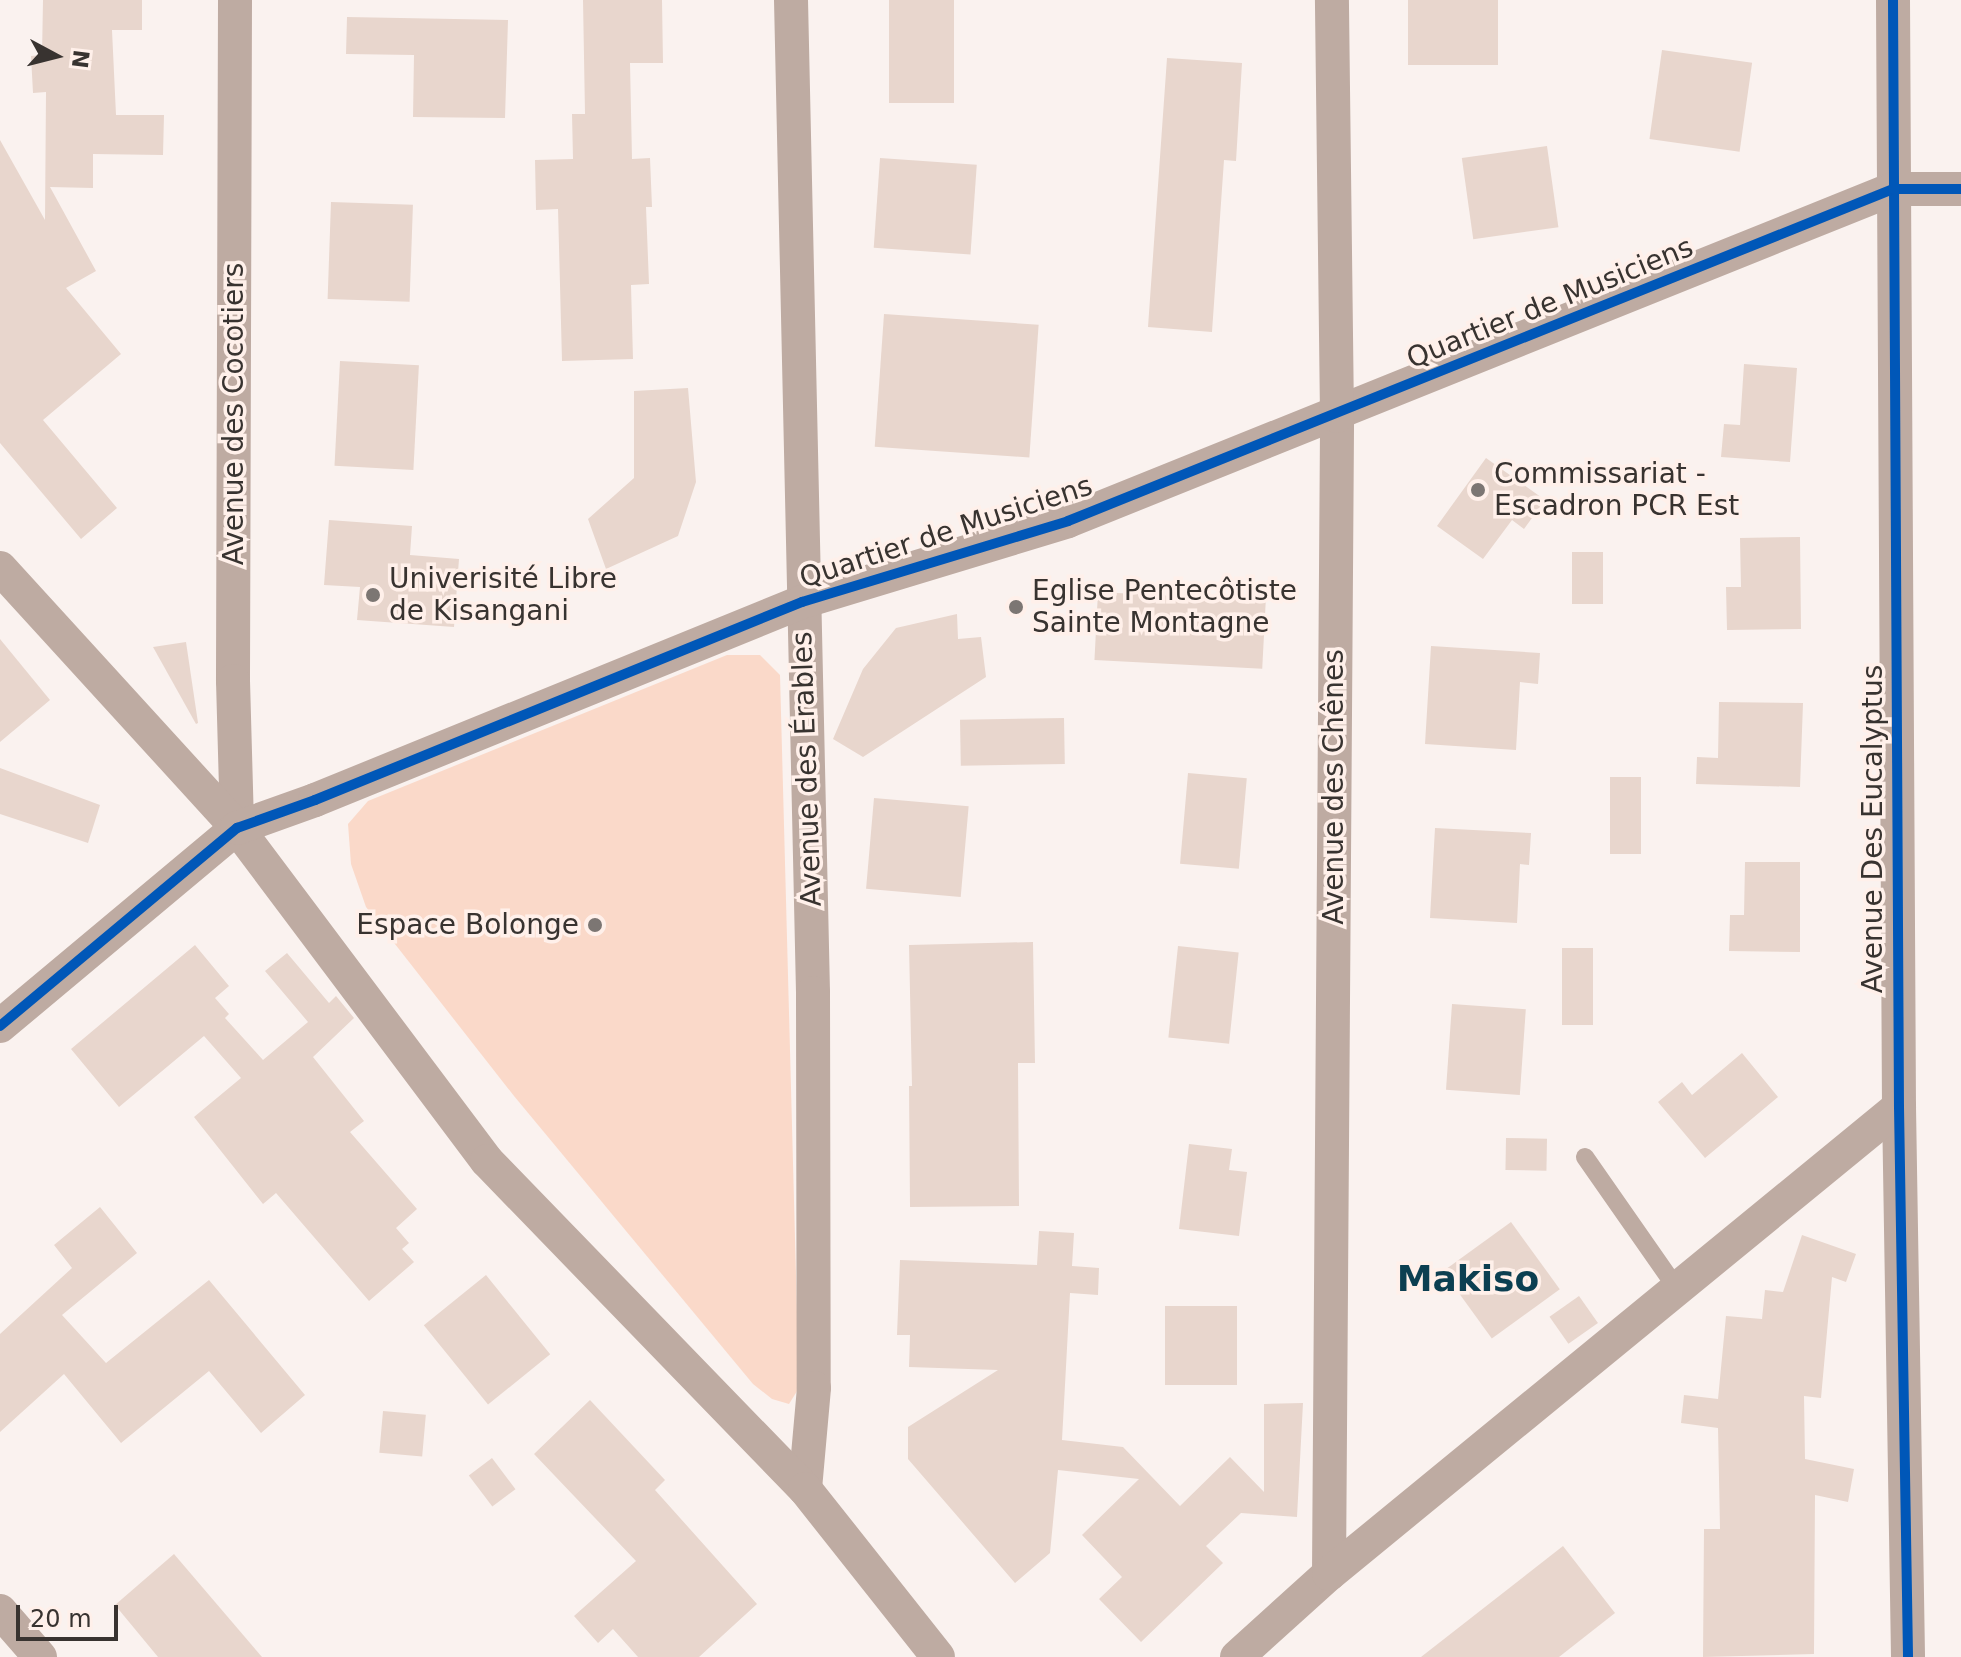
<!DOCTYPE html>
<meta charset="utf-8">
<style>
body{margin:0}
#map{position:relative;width:1961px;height:1657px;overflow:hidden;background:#faf2ef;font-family:"DejaVu Sans",sans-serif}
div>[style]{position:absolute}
.green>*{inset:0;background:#fad9c9}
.building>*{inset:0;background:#e8d6cd;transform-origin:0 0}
.service>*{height:18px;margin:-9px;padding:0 9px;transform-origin:9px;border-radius:9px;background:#beaba2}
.minor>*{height:34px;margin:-17px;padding:0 17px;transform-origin:17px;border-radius:17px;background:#beaba2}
.cycleway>*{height:10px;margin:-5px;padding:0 5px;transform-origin:5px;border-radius:5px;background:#0057b8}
.dots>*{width:22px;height:22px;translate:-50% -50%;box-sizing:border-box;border:4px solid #fff0ea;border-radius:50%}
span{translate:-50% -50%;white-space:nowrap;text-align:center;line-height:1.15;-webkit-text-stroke:7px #fff0ea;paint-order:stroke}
.street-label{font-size:28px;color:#383330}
.poi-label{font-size:28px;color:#383330}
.left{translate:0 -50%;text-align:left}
.right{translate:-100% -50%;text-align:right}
.district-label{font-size:36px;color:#0c3f51;font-weight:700}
.north{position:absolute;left:16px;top:16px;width:80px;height:80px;-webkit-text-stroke:6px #fff0ea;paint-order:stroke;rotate:97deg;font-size:22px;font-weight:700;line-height:32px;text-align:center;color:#383330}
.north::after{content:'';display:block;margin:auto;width:28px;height:36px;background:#383330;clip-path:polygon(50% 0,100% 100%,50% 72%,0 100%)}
.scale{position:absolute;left:16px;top:1605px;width:102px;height:36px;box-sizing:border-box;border:4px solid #383330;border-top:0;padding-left:10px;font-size:24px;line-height:28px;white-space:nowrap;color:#383330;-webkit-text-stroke:6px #fff0ea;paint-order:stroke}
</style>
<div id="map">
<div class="green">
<div style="clip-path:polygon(727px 655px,760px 655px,780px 675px,799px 1388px,789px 1404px,772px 1399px,753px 1384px,514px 1096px,366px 907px,351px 864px,348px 824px,368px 801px)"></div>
</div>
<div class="building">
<div style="clip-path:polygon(43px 0,142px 0,142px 30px,112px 30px,116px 115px,164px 115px,163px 155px,93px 154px,93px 188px,50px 187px,96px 271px,66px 288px,121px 354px,43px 420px,117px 508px,81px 539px,0 443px,0 140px,45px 220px,46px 92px,33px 93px,31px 56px,42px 55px)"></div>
<div style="clip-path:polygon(583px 0,662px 0,663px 63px,630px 63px,632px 159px,650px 158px,652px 207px,646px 207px,649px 284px,631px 285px,633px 359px,562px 361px,558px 209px,536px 210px,535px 160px,573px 159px,572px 114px,585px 114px)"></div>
<div style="left:889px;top:0;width:65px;height:103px"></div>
<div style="left:1408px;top:0;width:90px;height:65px"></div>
<div style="clip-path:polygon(347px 17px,508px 20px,505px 118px,413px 117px,414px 55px,346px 54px)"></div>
<div style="left:1662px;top:50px;width:91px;height:90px;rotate:8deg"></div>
<div style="clip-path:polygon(1167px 58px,1242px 63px,1236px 161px,1224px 160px,1212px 332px,1148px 327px)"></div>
<div style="left:1547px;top:146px;width:82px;height:86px;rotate:82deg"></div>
<div style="left:880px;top:158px;width:97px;height:90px;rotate:4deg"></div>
<div style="left:331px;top:202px;width:82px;height:97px;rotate:2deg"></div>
<div style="left:884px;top:314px;width:155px;height:133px;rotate:4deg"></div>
<div style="left:340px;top:361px;width:79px;height:105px;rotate:3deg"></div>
<div style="clip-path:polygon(1744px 364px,1797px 368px,1790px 462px,1721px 457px,1724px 424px,1740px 425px)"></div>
<div style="clip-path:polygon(688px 388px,696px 482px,678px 536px,606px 569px,588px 519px,634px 478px,634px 391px)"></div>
<div style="clip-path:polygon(1486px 458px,1545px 500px,1524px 529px,1512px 520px,1483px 559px,1437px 526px)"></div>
<div style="clip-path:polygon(329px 520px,412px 526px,410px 555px,459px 559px,454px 627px,357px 620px,360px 587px,324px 585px)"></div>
<div style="clip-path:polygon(1800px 537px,1801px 629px,1727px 630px,1726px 587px,1741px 587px,1740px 538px)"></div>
<div style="left:1572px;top:552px;width:31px;height:52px"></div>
<div style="left:1098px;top:592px;width:168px;height:68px;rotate:3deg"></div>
<div style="clip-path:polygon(957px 614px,958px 639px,981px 637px,986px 677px,863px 757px,833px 739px,863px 669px,896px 628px)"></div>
<div style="clip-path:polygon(0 639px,50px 700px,0 742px)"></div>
<div style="clip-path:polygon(186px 642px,198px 723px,196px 724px,153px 647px)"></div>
<div style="clip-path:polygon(1431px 646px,1540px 653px,1538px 684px,1520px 682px,1516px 750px,1425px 744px)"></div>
<div style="clip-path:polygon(1719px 702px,1803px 703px,1800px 787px,1696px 784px,1697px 757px,1718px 758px)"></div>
<div style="left:1064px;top:718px;width:46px;height:104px;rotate:89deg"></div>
<div style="clip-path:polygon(0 768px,100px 805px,88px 843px,0 814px)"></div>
<div style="left:1188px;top:773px;width:59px;height:91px;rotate:5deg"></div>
<div style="left:1641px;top:777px;width:77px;height:31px;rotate:90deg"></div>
<div style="left:874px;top:798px;width:95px;height:91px;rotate:5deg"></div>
<div style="clip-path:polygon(1435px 828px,1531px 833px,1529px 865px,1520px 864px,1517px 923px,1430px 918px)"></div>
<div style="clip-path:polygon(1745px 862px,1800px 862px,1800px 952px,1729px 951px,1730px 915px,1744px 915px)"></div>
<div style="clip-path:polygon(1033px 942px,1035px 1063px,1018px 1063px,1019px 1206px,910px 1207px,909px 1086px,912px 1086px,909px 945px)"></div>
<div style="clip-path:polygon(195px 945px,229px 986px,215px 998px,229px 1014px,225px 1018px,263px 1060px,308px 1022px,265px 971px,287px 953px,329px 1003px,336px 996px,354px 1018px,313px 1057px,364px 1121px,350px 1132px,417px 1209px,396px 1228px,409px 1243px,402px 1249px,414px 1262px,369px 1301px,276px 1193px,263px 1204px,194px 1117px,241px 1078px,204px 1036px,119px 1107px,71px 1049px)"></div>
<div style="left:1178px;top:946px;width:61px;height:92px;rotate:6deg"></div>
<div style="left:1562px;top:948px;width:31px;height:77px"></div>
<div style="left:1452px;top:1004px;width:74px;height:86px;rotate:4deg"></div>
<div style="clip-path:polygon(1742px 1053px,1778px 1097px,1705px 1158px,1658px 1102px,1682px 1082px,1692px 1095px)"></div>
<div style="left:1506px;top:1138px;width:41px;height:32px;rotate:1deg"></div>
<div style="clip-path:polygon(1189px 1144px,1232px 1149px,1229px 1170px,1247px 1172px,1239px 1236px,1179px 1229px)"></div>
<div style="clip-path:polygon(100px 1207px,137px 1253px,62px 1315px,106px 1363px,209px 1280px,305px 1395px,261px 1433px,209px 1371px,121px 1443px,64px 1374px,0 1432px,0 1334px,72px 1268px,54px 1245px)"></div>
<div style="left:1511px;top:1222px;width:83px;height:84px;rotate:54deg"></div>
<div style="clip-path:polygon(1039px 1231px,1074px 1233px,1072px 1266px,1099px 1268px,1098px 1295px,1070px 1293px,1062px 1440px,1123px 1447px,1180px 1506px,1230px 1457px,1264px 1492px,1264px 1404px,1303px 1403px,1297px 1517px,1241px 1513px,1206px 1546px,1223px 1563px,1141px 1642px,1099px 1599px,1122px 1577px,1082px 1535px,1139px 1479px,1058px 1470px,1050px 1553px,1015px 1583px,908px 1459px,908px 1427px,998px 1370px,909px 1367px,910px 1335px,897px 1335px,900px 1260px,1037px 1265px)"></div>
<div style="clip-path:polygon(1802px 1235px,1856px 1254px,1846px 1282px,1832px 1277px,1821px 1398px,1804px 1396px,1805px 1459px,1854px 1469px,1848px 1502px,1815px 1495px,1814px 1654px,1703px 1657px,1704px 1529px,1720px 1529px,1718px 1428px,1681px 1423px,1684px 1395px,1718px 1399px,1726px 1316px,1762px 1319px,1765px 1290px,1783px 1292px)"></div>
<div style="left:486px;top:1275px;width:102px;height:80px;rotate:51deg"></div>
<div style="left:1579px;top:1296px;width:33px;height:36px;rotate:55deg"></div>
<div style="left:1165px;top:1306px;width:72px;height:79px"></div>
<div style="clip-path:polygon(590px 1400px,665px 1480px,655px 1490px,757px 1604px,699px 1657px,638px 1657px,613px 1629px,598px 1643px,574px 1616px,636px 1561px,534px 1454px)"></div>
<div style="left:383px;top:1411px;width:43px;height:42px;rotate:5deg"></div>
<div style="left:492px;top:1458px;width:39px;height:29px;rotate:53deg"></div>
<div style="clip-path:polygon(1563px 1546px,1615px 1613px,1559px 1657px,1421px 1657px)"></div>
<div style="clip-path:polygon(174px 1554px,262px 1657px,158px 1657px,115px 1605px)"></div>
</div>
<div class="service">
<div style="left:1585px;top:1157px;width:161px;rotate:55.1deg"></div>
</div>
<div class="minor">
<div style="left:235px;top:0;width:681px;rotate:90.17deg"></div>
<div style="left:233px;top:681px;width:147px;rotate:88.4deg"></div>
<div style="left:791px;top:0;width:993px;rotate:88.73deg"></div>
<div style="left:813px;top:993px;width:395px;rotate:89.9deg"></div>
<div style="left:814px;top:1388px;width:101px;rotate:95.1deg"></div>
<div style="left:1893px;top:0;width:1107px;rotate:89.69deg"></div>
<div style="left:1899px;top:1107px;width:550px;rotate:89.06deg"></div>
<div style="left:0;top:568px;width:352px;rotate:47.6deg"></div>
<div style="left:237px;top:828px;width:416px;rotate:53.1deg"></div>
<div style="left:487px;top:1161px;width:457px;rotate:45.9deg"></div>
<div style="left:805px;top:1489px;width:214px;rotate:51.6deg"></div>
<div style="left:0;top:1026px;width:309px;rotate:-39.9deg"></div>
<div style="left:237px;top:828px;width:83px;rotate:-19.7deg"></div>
<div style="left:315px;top:800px;width:526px;rotate:-22.13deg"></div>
<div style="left:802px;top:602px;width:278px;rotate:-16.9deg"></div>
<div style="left:1068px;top:521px;width:889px;rotate:-21.92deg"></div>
<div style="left:1893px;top:189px;width:68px"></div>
<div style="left:1329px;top:1574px;width:1158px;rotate:-89.6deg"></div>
<div style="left:1337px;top:416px;width:416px;rotate:-90.7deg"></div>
<div style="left:0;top:1611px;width:61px;rotate:49deg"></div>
<div style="left:1237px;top:1657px;width:124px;rotate:-42.1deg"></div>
<div style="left:1329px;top:1574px;width:737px;rotate:-39.33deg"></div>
</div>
<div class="cycleway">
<div style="left:1893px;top:0;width:1107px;rotate:89.69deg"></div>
<div style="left:1899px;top:1107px;width:550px;rotate:89.06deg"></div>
<div style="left:0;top:1026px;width:309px;rotate:-39.9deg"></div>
<div style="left:237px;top:828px;width:83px;rotate:-19.7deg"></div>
<div style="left:315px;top:800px;width:526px;rotate:-22.13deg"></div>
<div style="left:802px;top:602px;width:278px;rotate:-16.9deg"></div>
<div style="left:1068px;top:521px;width:889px;rotate:-21.92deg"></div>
<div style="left:1893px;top:189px;width:68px"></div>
</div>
<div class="dots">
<div style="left:1478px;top:490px;background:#7c7673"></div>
<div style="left:373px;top:595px;background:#7c7673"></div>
<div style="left:1016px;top:607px;background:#7c7673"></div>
<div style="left:595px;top:925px;background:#7c7673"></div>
</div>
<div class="street-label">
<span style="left:1550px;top:303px;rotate:-22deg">Quartier de Musiciens</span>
<span style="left:234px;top:414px;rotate:-90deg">Avenue des Cocotiers</span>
<span style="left:946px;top:532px;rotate:-18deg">Quartier de Musiciens</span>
<span style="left:807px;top:769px;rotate:-92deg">Avenue des Érables</span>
<span style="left:1334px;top:787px;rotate:-90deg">Avenue des Chênes</span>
<span style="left:1873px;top:829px;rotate:-90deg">Avenue Des Eucalyptus</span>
</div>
<div class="poi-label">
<span class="left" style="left:1494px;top:490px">Commissariat -<br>Escadron PCR Est</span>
<span class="left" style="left:389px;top:595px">Univerisité Libre<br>de Kisangani</span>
<span class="left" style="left:1032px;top:607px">Eglise Pentecôtiste<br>Sainte Montagne</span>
<span class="right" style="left:579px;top:925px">Espace Bolonge</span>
</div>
<div class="district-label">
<span style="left:1468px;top:1279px">Makiso</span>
</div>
<div class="north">N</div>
<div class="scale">20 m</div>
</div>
